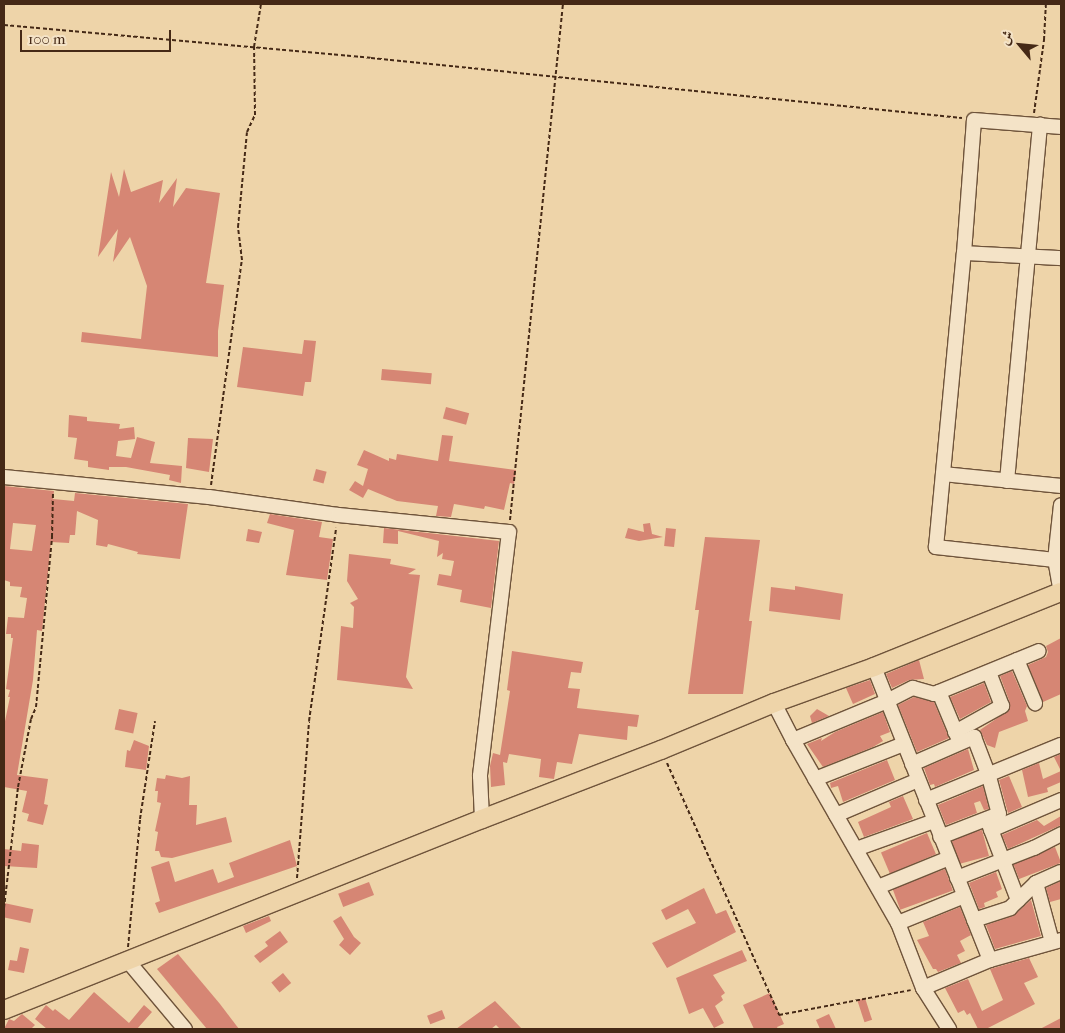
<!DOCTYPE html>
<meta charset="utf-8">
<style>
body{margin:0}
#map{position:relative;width:1065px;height:1033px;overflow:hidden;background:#eed4a9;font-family:"IM FELL French Canon",Amiri,serif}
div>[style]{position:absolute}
.building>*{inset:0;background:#d68674;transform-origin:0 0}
.path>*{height:2px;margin-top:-1px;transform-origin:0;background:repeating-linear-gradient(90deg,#452916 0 4px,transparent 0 6.5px)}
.roads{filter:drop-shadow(1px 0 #6f543b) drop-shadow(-1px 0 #6f543b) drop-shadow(0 1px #6f543b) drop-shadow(0 -1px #6f543b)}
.minor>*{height:14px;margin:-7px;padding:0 7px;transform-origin:7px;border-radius:7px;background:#f4e3c7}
.major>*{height:18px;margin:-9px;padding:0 9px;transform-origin:9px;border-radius:9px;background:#eed4a9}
span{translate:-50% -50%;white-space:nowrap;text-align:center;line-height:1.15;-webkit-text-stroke:4px #f4e3c7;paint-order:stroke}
.frame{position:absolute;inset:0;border:5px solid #452916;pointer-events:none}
.north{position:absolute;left:995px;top:20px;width:50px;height:50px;-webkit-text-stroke:4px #f4e3c7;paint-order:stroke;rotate:298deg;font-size:14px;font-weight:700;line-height:20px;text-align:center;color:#452916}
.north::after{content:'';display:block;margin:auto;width:18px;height:22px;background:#452916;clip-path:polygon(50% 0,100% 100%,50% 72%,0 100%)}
.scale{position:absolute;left:20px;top:30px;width:151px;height:22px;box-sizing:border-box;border:2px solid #452916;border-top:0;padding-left:6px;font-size:15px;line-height:18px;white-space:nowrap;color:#452916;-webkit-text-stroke:4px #f4e3c7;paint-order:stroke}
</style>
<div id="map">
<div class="building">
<div style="clip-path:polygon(124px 169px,131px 192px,163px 180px,159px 203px,177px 178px,173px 207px,186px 188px,220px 193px,206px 283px,224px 285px,218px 331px,218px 357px,81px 342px,82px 332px,141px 339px,147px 286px,130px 237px,113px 262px,118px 229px,98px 257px,111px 172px,119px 197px)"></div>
<div style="clip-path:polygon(304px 340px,316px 341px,311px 382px,305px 382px,303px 396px,237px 387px,243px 347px,302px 354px)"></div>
<div style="left:382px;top:369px;width:50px;height:11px;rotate:5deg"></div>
<div style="left:446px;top:407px;width:24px;height:12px;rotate:15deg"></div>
<div style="clip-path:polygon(69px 415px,87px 417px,87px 421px,120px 424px,119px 429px,134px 427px,135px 439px,118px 441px,116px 456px,131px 458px,137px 437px,155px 442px,150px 463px,182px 466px,181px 483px,169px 480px,170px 475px,126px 467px,109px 467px,109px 470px,88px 467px,88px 461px,74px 459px,77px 438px,68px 437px)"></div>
<div style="clip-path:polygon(442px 435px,453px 436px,449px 461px,516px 470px,514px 484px,510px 483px,504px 510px,485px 506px,484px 509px,454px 504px,451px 517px,436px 516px,438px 506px,397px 501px,368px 489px,363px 498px,349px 490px,355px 481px,363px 486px,368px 469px,357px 465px,364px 450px,389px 461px,389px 458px,396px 460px,397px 454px,438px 461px)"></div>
<div style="clip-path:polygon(188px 438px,213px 439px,209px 472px,186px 468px)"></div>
<div style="left:316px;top:469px;width:11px;height:12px;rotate:15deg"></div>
<div style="clip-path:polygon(evenodd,4px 486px,54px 491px,53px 499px,74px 501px,75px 493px,188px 504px,180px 559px,137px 554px,138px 552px,108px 544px,107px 547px,96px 545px,98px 520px,77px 511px,75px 535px,70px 535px,69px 543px,51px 542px,42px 631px,37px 630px,33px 680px,17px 775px,48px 779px,44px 804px,48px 805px,43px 825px,27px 821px,29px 814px,22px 812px,27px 791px,4px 787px,4px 726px,10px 697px,8px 697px,10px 690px,6px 689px,13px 638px,11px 638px,11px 634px,6px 634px,8px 617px,24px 618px,27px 598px,20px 597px,22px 587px,10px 586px,10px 582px,4px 580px,4px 486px,13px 523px,36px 525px,32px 551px,10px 549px,13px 523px)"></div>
<div style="clip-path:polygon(270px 514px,322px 522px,319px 537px,333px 539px,327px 580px,286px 575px,294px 530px,267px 523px)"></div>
<div style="clip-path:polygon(650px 523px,652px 534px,663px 537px,639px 541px,625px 538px,628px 528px,644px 532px,643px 524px)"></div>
<div style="clip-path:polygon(384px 528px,499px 541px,491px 608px,460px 602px,462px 590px,437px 585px,439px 574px,451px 576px,454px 561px,442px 559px,443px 553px,437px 557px,439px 541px,398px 531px,398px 544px,383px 543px)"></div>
<div style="left:666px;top:528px;width:10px;height:18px;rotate:6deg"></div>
<div style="clip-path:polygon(248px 529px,262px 532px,259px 543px,246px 541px)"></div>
<div style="clip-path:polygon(705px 537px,760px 540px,749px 621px,752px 621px,743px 694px,688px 694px,699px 610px,695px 610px)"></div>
<div style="clip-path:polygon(349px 554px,391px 559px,390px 564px,416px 569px,408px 574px,420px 575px,406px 677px,413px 689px,337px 680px,341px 626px,353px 628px,354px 607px,350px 603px,358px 599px,347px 581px)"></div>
<div style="clip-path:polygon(795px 586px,843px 594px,840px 620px,769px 611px,771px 587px,795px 590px)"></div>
<div style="clip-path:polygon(1061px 638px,1061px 694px,1043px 702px,1028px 665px,1046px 657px,1048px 652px,1046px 646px)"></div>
<div style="clip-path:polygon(512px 651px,583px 662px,581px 673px,571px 672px,568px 688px,580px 689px,577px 708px,639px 715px,637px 727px,628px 726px,627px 740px,579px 734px,572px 764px,557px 762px,554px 779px,539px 777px,541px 759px,509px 754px,507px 763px,503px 762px,505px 785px,491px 787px,490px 766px,493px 753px,500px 755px,510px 691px,507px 690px)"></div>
<div style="clip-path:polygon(919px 660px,924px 679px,909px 680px,892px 688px,886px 674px)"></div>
<div style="clip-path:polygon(1012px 671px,1027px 706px,1025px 711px,1028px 721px,999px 732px,995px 748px,987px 745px,980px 730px,1009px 710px,1010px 703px,1000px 676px)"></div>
<div style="clip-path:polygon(870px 680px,875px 694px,853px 704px,846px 688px)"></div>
<div style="clip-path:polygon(984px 683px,991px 702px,960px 719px,950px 697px)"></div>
<div style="clip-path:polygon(914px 697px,934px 702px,949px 738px,917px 752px,898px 705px)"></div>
<div style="left:119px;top:709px;width:19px;height:21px;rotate:12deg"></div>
<div style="clip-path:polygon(817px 709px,829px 716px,812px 723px,810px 716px)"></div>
<div style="clip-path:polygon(883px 712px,890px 732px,880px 736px,883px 741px,873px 747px,823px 767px,807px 744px,822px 738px,821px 741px,835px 732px)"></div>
<div style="clip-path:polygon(134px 740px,149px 746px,146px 770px,125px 767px,127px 750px,130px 751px)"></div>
<div style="clip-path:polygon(968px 749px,974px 770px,935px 787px,934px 784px,930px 785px,924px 768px)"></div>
<div style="clip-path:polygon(1061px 754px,1061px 782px,1047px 788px,1048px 792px,1028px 797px,1022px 770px,1039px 763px,1043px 779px,1061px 771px,1054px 757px)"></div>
<div style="clip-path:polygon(887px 760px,895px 780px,843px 802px,838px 786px,831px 788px,830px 783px)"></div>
<div style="clip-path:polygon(166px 775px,182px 778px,190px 776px,189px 805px,197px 805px,196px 825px,226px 817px,232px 842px,172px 858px,161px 857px,159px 851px,155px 851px,158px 832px,155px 831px,161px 803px,157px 802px,158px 791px,155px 791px,157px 778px,165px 779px)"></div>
<div style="clip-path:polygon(1009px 776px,1022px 807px,1008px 813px,999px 780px)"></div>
<div style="clip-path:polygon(983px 786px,989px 809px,984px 810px,980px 801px,974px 803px,977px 813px,946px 825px,938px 805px)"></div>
<div style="clip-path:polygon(903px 796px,913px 819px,864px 837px,858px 822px,891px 807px,889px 802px)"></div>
<div style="clip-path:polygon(1061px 816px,1061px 825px,1008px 849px,1002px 835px,1037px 820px,1044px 826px)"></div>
<div style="left:982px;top:830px;width:27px;height:32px;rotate:75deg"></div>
<div style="left:927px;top:833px;width:23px;height:50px;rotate:67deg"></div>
<div style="clip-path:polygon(290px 840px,297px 866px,159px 913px,155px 903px,160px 901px,151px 867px,169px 861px,175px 882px,213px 869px,218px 883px,234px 877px,229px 863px)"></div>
<div style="clip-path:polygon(22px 843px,39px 845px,37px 868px,4px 866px,4px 849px,21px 851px)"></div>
<div style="left:1055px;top:847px;width:17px;height:45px;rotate:69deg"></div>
<div style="left:945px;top:869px;width:23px;height:56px;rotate:70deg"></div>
<div style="clip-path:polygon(996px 872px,1002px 889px,996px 892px,998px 897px,984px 903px,985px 907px,979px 909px,969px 883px)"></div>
<div style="clip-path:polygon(1061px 881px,1061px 899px,1050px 902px,1046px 888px)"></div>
<div style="left:369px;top:882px;width:14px;height:33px;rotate:69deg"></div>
<div style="clip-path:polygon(704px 888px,716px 914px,726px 910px,736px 932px,667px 968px,652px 943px,696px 923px,688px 909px,666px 920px,661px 910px)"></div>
<div style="clip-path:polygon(1031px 900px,1041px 936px,995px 949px,986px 925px,1013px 916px)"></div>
<div style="left:4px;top:903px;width:30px;height:14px;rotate:12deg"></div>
<div style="clip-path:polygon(960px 907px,971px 935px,960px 941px,965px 951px,957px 955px,961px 963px,938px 972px,936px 969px,933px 969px,917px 940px,929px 936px,923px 922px)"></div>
<div style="clip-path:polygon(269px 916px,271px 921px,246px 933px,243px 926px)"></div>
<div style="clip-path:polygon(341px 916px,354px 937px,361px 943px,350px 955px,339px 945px,344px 939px,333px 921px)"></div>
<div style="clip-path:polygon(280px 931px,288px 942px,260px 963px,254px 956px,268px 946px,265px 942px)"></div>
<div style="clip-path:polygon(20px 947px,29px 949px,24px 973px,8px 970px,10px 960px,17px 961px)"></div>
<div style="clip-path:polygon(742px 950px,747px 961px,713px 975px,725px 993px,721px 996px,723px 1000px,715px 1006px,724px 1023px,714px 1028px,703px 1008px,689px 1014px,676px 978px)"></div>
<div style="clip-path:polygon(178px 954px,220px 1004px,239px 1029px,207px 1029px,157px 969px)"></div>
<div style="clip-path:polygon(1029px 958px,1038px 977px,1024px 983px,1035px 1004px,986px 1029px,978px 1029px,970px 1013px,967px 1015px,964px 1010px,958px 1013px,945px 988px,968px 979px,982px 1011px,1003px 1000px,990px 969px)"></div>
<div style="left:283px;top:973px;width:13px;height:15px;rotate:51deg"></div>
<div style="clip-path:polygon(94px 992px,129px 1023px,144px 1005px,152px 1012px,137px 1029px,47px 1029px,35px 1019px,46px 1005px,53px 1011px,55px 1009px,69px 1020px)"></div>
<div style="clip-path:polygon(770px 993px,784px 1024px,777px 1027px,778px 1029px,754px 1029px,743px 1005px)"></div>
<div style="left:865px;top:998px;width:23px;height:8px;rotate:72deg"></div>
<div style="clip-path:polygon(495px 1001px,522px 1029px,500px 1029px,496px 1025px,491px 1029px,456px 1029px)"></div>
<div style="left:442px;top:1010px;width:9px;height:16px;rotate:69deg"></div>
<div style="clip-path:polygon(22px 1014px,35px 1025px,31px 1029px,4px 1029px,9px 1019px,14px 1021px)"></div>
<div style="clip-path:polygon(829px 1014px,836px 1029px,820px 1029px,816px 1020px)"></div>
<div style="clip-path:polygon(1061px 1018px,1061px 1029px,1040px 1029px)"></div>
</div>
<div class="path">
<div style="left:4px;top:25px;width:368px;rotate:5.1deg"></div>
<div style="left:371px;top:58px;width:594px;rotate:5.8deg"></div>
<div style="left:1034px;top:113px;width:74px;rotate:-82.2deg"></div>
<div style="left:1044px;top:40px;width:36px;rotate:-87deg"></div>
<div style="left:211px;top:485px;width:227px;rotate:-82.2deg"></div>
<div style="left:242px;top:260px;width:33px;rotate:-97deg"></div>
<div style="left:238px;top:227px;width:95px;rotate:-84.6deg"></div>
<div style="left:247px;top:132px;width:19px;rotate:-65deg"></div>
<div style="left:255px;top:115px;width:68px;rotate:-90.8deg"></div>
<div style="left:254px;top:47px;width:44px;rotate:-80.8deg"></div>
<div style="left:510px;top:520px;width:519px;rotate:-84.14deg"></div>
<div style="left:667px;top:763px;width:276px;rotate:66deg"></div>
<div style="left:779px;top:1015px;width:134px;rotate:-10.7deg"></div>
<div style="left:297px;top:878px;width:157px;rotate:-85.6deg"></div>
<div style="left:309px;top:721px;width:195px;rotate:-82deg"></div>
<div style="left:4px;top:908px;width:122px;rotate:-83.4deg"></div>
<div style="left:18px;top:787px;width:69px;rotate:-79.2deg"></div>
<div style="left:31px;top:719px;width:13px;rotate:-67deg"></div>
<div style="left:36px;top:707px;width:171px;rotate:-84.6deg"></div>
<div style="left:52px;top:537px;width:43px;rotate:-88.7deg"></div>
<div style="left:128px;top:947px;width:129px;rotate:-84.6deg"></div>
<div style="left:140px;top:819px;width:99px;rotate:-81.3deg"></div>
</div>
<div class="roads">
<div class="minor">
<div style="left:964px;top:253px;width:97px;rotate:3deg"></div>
<div style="left:943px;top:474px;width:119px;rotate:5.8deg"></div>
<div style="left:4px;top:477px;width:206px;rotate:5.6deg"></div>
<div style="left:209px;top:497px;width:130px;rotate:7.9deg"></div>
<div style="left:338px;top:515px;width:172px;rotate:5.7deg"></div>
<div style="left:509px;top:532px;width:246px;rotate:96.8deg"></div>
<div style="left:480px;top:776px;width:43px;rotate:87.3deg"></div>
<div style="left:1007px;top:481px;width:358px;rotate:-84.7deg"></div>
<div style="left:1055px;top:560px;width:120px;rotate:-173.8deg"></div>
<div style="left:936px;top:547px;width:295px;rotate:-84.6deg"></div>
<div style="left:964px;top:253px;width:133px;rotate:-85.7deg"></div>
<div style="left:974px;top:120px;width:87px;rotate:4.6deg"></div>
<div style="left:1061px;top:593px;width:34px;rotate:-100deg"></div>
<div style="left:1055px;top:560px;width:55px;rotate:-83.8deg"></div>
<div style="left:1017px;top:660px;width:47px;rotate:67.3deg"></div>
<div style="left:874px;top:667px;width:315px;rotate:68.4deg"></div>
<div style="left:939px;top:692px;width:52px;rotate:67.4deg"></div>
<div style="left:774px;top:703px;width:42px;rotate:62.8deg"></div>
<div style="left:793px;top:740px;width:211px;rotate:60.2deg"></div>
<div style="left:898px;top:923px;width:70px;rotate:69deg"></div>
<div style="left:923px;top:988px;width:73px;rotate:-22.7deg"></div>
<div style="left:990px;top:960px;width:74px;rotate:-15.7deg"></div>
<div style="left:955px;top:732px;width:54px;rotate:-29deg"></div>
<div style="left:1002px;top:706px;width:36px;rotate:-111deg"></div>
<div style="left:793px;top:740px;width:102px;rotate:-22.5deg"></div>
<div style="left:887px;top:701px;width:29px;rotate:-27deg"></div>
<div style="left:913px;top:688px;width:22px;rotate:16deg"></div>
<div style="left:934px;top:694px;width:113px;rotate:-22.3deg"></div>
<div style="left:912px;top:764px;width:68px;rotate:-23.5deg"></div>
<div style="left:974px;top:737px;width:39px;rotate:69deg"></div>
<div style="left:988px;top:773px;width:42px;rotate:75deg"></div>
<div style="left:999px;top:814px;width:63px;rotate:158.7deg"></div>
<div style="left:815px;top:779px;width:96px;rotate:-21.5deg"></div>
<div style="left:926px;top:800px;width:146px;rotate:-22.2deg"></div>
<div style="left:836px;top:815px;width:89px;rotate:-23.1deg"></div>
<div style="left:987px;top:819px;width:87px;rotate:69.1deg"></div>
<div style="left:991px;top:830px;width:76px;rotate:-23.2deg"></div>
<div style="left:856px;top:849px;width:83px;rotate:-19.7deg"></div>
<div style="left:957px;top:878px;width:83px;rotate:-21.3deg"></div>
<div style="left:1034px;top:848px;width:30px;rotate:-27deg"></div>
<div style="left:1036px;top:883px;width:61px;rotate:74.8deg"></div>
<div style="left:878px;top:887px;width:77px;rotate:-22.2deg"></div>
<div style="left:974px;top:920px;width:38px;rotate:-18deg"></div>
<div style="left:1010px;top:908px;width:36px;rotate:-44deg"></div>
<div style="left:1036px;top:883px;width:27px;rotate:-24deg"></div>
<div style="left:898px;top:923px;width:71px;rotate:-22.2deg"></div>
<div style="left:127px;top:960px;width:90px;rotate:50deg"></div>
<div style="left:923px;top:988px;width:49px;rotate:57.6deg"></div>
</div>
<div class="major">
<div style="left:4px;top:1010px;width:515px;rotate:-21.78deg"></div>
<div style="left:482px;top:819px;width:192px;rotate:-21.1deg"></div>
<div style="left:661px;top:750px;width:122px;rotate:-22.6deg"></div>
<div style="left:774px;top:703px;width:106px;rotate:-19.8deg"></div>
<div style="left:874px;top:667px;width:201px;rotate:-21.9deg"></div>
</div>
</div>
<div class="frame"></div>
<div class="north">ش</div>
<div class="scale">100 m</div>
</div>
